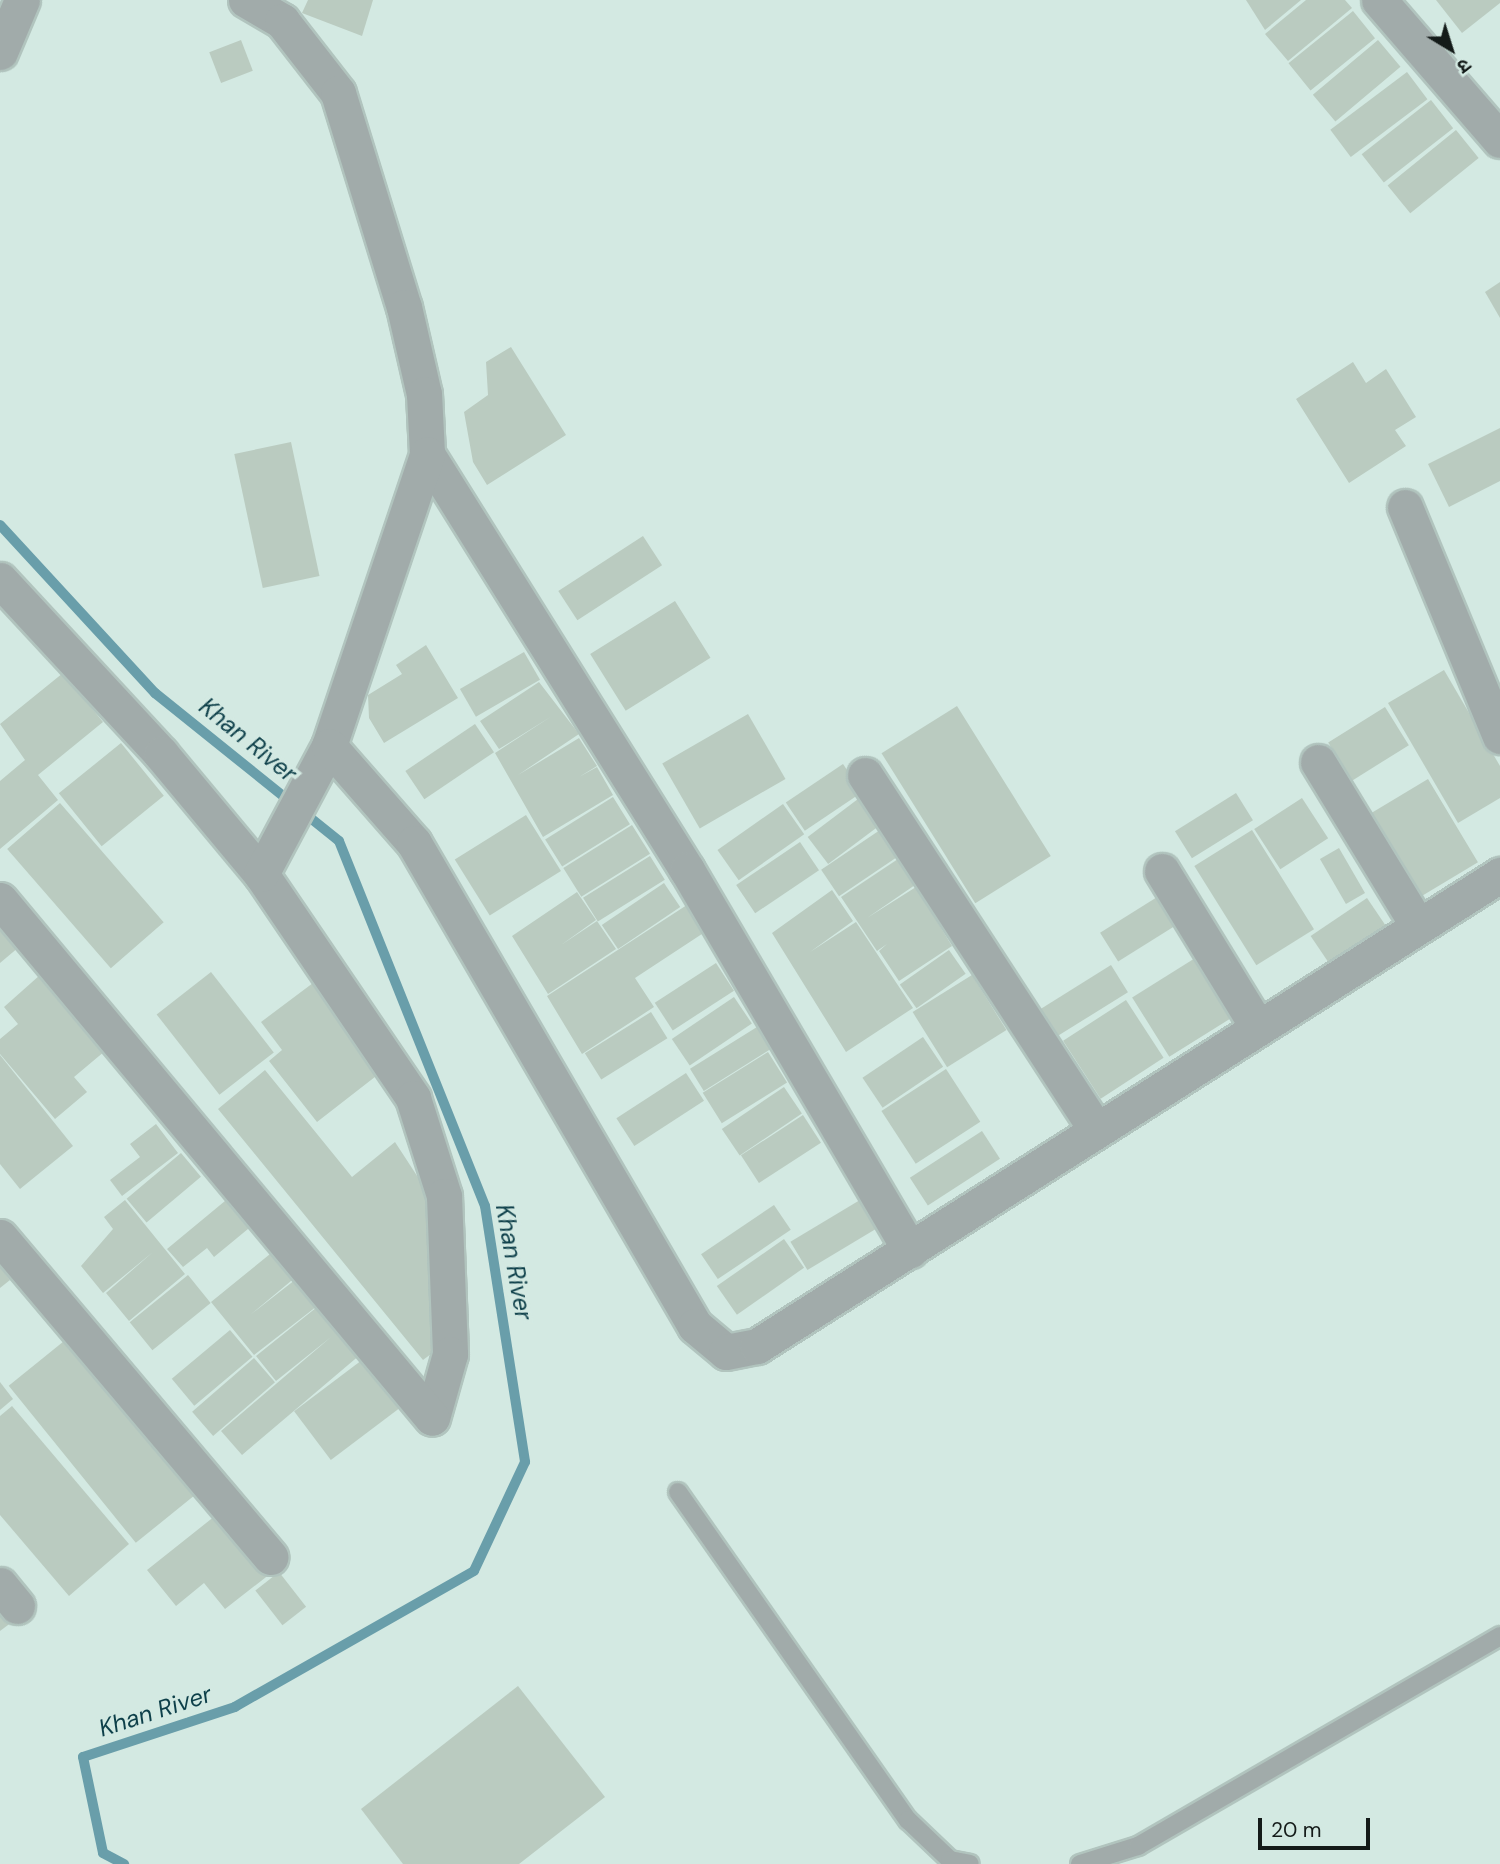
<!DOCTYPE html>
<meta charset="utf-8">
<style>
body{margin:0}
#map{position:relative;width:1500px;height:1864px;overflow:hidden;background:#d3e9e2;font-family:"DM Sans","Noto Sans Devanagari",sans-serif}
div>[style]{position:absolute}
.stream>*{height:10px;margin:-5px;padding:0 5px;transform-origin:5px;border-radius:5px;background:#699eaa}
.building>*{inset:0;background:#bacbc0;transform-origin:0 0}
.roads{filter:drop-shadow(2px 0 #b1c4be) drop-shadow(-2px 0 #b1c4be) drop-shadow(0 2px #b1c4be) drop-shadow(0 -2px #b1c4be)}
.lane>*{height:18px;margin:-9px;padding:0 9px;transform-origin:9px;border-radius:9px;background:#a1abaa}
.street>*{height:35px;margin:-17.5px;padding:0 17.5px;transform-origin:17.5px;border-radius:17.5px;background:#a1abaa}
span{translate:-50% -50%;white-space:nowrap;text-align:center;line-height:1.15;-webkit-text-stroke:7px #d3e9e2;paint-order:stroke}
.water-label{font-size:24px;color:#0d3f49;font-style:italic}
.north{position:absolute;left:1416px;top:14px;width:70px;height:70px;-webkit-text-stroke:5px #d3e9e2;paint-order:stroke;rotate:142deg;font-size:19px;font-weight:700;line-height:28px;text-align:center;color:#141b19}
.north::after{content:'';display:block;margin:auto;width:24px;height:32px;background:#141b19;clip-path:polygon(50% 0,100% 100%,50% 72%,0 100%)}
.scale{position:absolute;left:1258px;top:1818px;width:112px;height:32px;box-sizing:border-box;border:4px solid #141b19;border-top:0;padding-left:9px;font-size:21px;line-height:24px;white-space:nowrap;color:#141b19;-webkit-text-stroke:5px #d3e9e2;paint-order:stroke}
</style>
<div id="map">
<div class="stream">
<div style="left:0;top:525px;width:229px;rotate:47.3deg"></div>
<div style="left:155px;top:693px;width:236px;rotate:38.8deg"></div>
<div style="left:339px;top:841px;width:393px;rotate:68.2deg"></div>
<div style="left:485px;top:1206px;width:259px;rotate:81.1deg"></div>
<div style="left:525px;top:1462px;width:120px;rotate:115.1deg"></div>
<div style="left:474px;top:1571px;width:275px;rotate:150.4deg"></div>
<div style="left:235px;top:1707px;width:160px;rotate:161.8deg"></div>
<div style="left:83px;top:1757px;width:98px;rotate:78.2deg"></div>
<div style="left:103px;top:1853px;width:24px;rotate:28deg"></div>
</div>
<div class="building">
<div style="clip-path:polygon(308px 0,373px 0,362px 36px,302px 13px)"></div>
<div style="clip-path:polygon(1246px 0,1301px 0,1265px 30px)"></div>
<div style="clip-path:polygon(1306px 0,1345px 0,1352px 8px,1288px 61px,1265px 34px)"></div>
<div style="clip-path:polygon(1436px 0,1500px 0,1500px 3px,1462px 33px)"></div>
<div style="left:1353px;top:11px;width:35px;height:83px;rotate:51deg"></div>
<div style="left:241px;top:40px;width:33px;height:34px;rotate:69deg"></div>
<div style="left:1378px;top:40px;width:35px;height:85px;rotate:50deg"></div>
<div style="left:1407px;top:72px;width:34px;height:96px;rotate:53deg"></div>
<div style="left:1431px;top:100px;width:36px;height:88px;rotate:52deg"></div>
<div style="left:1456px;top:130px;width:36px;height:88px;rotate:51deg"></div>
<div style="clip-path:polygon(1500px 282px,1500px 318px,1485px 292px)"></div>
<div style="clip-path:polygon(511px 347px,566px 435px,487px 485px,473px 462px,464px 412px,488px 395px,486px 362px)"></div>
<div style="clip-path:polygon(1353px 362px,1366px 383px,1386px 369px,1416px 417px,1395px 430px,1406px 446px,1349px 483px,1296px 399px)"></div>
<div style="clip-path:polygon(1500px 428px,1500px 481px,1449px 507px,1428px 464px)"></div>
<div style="left:291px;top:442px;width:137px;height:58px;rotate:78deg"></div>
<div style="left:643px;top:536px;width:35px;height:101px;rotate:57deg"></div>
<div style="left:675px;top:601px;width:67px;height:100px;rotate:58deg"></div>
<div style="clip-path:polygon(426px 645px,458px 698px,384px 743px,369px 718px,368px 695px,402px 674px,396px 665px)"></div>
<div style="left:524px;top:652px;width:32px;height:74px;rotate:60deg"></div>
<div style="clip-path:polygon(1444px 670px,1500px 766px,1500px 798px,1458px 823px,1388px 703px)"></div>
<div style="clip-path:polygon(63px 673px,103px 722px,38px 775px,58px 800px,0 849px,0 781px,25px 760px,0 724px)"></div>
<div style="clip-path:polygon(539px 682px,579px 734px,518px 775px,579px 738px,597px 766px,579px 777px,597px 767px,613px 795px,543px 837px,495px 753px,552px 716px,499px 749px,480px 721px)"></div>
<div style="left:957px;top:706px;width:177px;height:89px;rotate:58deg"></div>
<div style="left:1385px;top:707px;width:45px;height:67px;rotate:58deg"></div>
<div style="left:748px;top:714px;width:75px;height:99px;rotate:60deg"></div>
<div style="left:475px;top:724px;width:34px;height:84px;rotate:56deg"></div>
<div style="left:121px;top:743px;width:68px;height:80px;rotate:51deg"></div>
<div style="left:843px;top:764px;width:34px;height:69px;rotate:56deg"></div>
<div style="left:1428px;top:779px;width:97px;height:67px;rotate:59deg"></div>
<div style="left:1236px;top:793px;width:32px;height:72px;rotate:58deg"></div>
<div style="left:613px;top:797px;width:32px;height:80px;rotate:58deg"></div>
<div style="left:1302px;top:798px;width:48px;height:57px;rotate:57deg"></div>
<div style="left:858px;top:799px;width:34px;height:63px;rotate:53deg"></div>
<div style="left:60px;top:803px;width:158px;height:70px;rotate:49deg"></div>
<div style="left:783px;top:804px;width:37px;height:80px;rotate:55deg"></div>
<div style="left:526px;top:815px;width:66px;height:84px;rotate:58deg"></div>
<div style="left:632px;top:825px;width:34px;height:81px;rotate:58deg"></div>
<div style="left:880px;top:830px;width:32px;height:71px;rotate:56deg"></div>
<div style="left:1252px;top:830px;width:117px;height:68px;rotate:58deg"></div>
<div style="left:800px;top:842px;width:34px;height:77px;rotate:56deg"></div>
<div style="left:1339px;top:848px;width:52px;height:22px;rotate:60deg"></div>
<div style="left:650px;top:856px;width:28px;height:79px;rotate:58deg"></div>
<div style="clip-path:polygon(898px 859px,915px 885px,867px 918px,916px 887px,952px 946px,899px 981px,879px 951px,887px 944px,877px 951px,841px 897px)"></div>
<div style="left:664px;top:883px;width:29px;height:75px;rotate:56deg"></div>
<div style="clip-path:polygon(832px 890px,853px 921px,810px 952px,856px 922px,913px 1008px,846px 1052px,772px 933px)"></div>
<div style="clip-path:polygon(577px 892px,596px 920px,561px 945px,597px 921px,616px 949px,548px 994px,512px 936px)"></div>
<div style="left:1162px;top:894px;width:34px;height:73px;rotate:58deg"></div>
<div style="left:1367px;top:898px;width:36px;height:68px;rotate:56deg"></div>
<div style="clip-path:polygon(690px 903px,708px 930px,635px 978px,654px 1007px,582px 1054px,547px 996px)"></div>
<div style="clip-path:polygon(0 924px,19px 947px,0 963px)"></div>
<div style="left:949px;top:950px;width:29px;height:60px;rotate:55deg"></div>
<div style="left:1200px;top:955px;width:70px;height:80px;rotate:58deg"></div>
<div style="left:716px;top:963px;width:33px;height:73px;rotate:57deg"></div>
<div style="left:1111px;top:965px;width:32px;height:83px;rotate:58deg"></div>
<div style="clip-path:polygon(329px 971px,389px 1066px,317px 1122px,269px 1061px,282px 1050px,261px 1022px)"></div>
<div style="left:211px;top:972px;width:102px;height:69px;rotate:52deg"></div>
<div style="clip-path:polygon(40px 975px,105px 1051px,74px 1077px,87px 1092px,55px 1119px,0 1054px,0 1039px,18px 1024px,4px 1007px)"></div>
<div style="left:972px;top:975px;width:65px;height:70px;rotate:58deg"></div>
<div style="left:734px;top:997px;width:32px;height:75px;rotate:56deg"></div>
<div style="left:1126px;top:1000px;width:69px;height:75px;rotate:57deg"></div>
<div style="left:651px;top:1012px;width:31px;height:78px;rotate:58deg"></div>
<div style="left:757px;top:1027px;width:26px;height:79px;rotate:58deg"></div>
<div style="left:923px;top:1037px;width:36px;height:73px;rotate:56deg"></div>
<div style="left:768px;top:1052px;width:36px;height:77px;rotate:58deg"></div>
<div style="clip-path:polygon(0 1055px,73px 1146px,20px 1189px,0 1164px)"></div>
<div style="left:946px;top:1069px;width:63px;height:77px;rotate:57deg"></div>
<div style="clip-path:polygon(265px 1070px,352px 1177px,395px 1142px,438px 1208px,443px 1345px,423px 1360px,218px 1109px)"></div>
<div style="left:686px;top:1073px;width:33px;height:83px;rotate:57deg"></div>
<div style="left:784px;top:1087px;width:32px;height:75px;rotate:56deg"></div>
<div style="left:803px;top:1115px;width:33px;height:74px;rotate:57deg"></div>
<div style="clip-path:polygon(156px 1124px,178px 1153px,122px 1196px,110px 1180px,140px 1157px,130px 1144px)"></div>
<div style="left:982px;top:1131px;width:33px;height:86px;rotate:57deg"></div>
<div style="left:181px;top:1153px;width:31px;height:71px;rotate:50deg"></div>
<div style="clip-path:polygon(231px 1196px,254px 1224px,214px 1257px,207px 1248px,183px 1267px,167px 1249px)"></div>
<div style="left:865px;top:1197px;width:33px;height:87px;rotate:59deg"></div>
<div style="clip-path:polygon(125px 1200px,185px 1274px,129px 1321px,106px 1293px,153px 1252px,103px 1293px,81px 1266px,113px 1229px,104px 1217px)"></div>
<div style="left:774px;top:1205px;width:30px;height:88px;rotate:56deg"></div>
<div style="left:784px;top:1239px;width:35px;height:82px;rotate:55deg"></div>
<div style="clip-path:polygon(275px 1250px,297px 1276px,250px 1315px,300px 1276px,321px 1303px,254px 1355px,211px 1302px)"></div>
<div style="clip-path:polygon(0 1267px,10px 1280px,0 1288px)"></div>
<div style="left:188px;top:1275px;width:36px;height:75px;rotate:51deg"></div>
<div style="clip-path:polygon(322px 1303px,361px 1354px,242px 1455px,221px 1431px,331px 1337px,276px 1381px,256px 1356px)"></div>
<div style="left:230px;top:1330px;width:35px;height:76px;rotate:50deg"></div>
<div style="left:74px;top:1333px;width:202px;height:84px;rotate:51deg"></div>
<div style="left:366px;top:1357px;width:61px;height:90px;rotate:53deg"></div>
<div style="left:254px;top:1358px;width:32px;height:82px;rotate:49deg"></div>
<div style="clip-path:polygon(0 1382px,13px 1399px,0 1410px)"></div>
<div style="clip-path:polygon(12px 1406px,129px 1544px,69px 1596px,0 1515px,0 1416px)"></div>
<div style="clip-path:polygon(225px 1508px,275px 1570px,225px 1609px,204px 1583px,176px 1606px,147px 1570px)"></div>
<div style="left:279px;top:1572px;width:44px;height:30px;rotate:52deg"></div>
<div style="clip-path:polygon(0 1589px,20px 1616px,0 1631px)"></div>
<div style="clip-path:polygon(518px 1686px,605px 1797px,519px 1864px,403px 1864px,361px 1809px)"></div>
</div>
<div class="roads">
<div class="lane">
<div style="left:678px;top:1492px;width:401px;rotate:55deg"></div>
<div style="left:908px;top:1820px;width:58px;rotate:43.6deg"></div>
<div style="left:950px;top:1860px;width:20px;rotate:11deg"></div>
<div style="left:1080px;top:1864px;width:61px;rotate:-17.2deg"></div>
<div style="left:1138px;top:1846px;width:419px;rotate:-30.1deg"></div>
</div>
<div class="street">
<div style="left:246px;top:0;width:42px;rotate:30.3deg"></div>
<div style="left:282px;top:21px;width:91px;rotate:52.1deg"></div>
<div style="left:338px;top:93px;width:224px;rotate:72.9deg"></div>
<div style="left:404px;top:307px;width:89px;rotate:77.1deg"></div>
<div style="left:424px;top:394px;width:60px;rotate:87.1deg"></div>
<div style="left:427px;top:454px;width:491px;rotate:58deg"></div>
<div style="left:687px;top:870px;width:441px;rotate:59.6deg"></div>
<div style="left:1379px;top:0;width:185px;rotate:49.2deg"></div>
<div style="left:0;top:52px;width:56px;rotate:-67.1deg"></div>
<div style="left:1405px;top:507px;width:248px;rotate:67.5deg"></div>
<div style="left:0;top:580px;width:237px;rotate:47.2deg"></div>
<div style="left:161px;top:754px;width:156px;rotate:50.2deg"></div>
<div style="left:261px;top:874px;width:271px;rotate:55.8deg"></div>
<div style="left:413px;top:1098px;width:103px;rotate:72.4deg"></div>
<div style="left:444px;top:1196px;width:158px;rotate:87.8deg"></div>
<div style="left:450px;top:1354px;width:66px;rotate:105.7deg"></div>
<div style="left:329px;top:746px;width:308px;rotate:-71.4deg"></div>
<div style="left:1318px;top:762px;width:192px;rotate:58.6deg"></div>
<div style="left:865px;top:775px;width:424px;rotate:56.9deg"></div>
<div style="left:1162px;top:871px;width:182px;rotate:58.5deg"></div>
<div style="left:261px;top:874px;width:145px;rotate:-62deg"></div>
<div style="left:329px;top:746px;width:129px;rotate:48.8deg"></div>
<div style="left:414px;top:843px;width:559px;rotate:59.81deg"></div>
<div style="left:695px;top:1326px;width:40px;rotate:40deg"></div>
<div style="left:726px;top:1352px;width:32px;rotate:-11deg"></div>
<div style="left:757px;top:1346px;width:880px;rotate:-32.37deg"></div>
<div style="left:0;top:900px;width:674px;rotate:50.17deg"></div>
<div style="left:0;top:1237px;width:419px;rotate:49.8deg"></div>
<div style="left:0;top:1585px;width:27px;rotate:51deg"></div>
</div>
</div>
<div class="water-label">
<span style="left:248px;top:740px;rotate:39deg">Khan River</span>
<span style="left:514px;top:1262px;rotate:80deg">Khan River</span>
<span style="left:155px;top:1711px;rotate:-18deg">Khan River</span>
</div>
<div class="north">उ</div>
<div class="scale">20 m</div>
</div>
